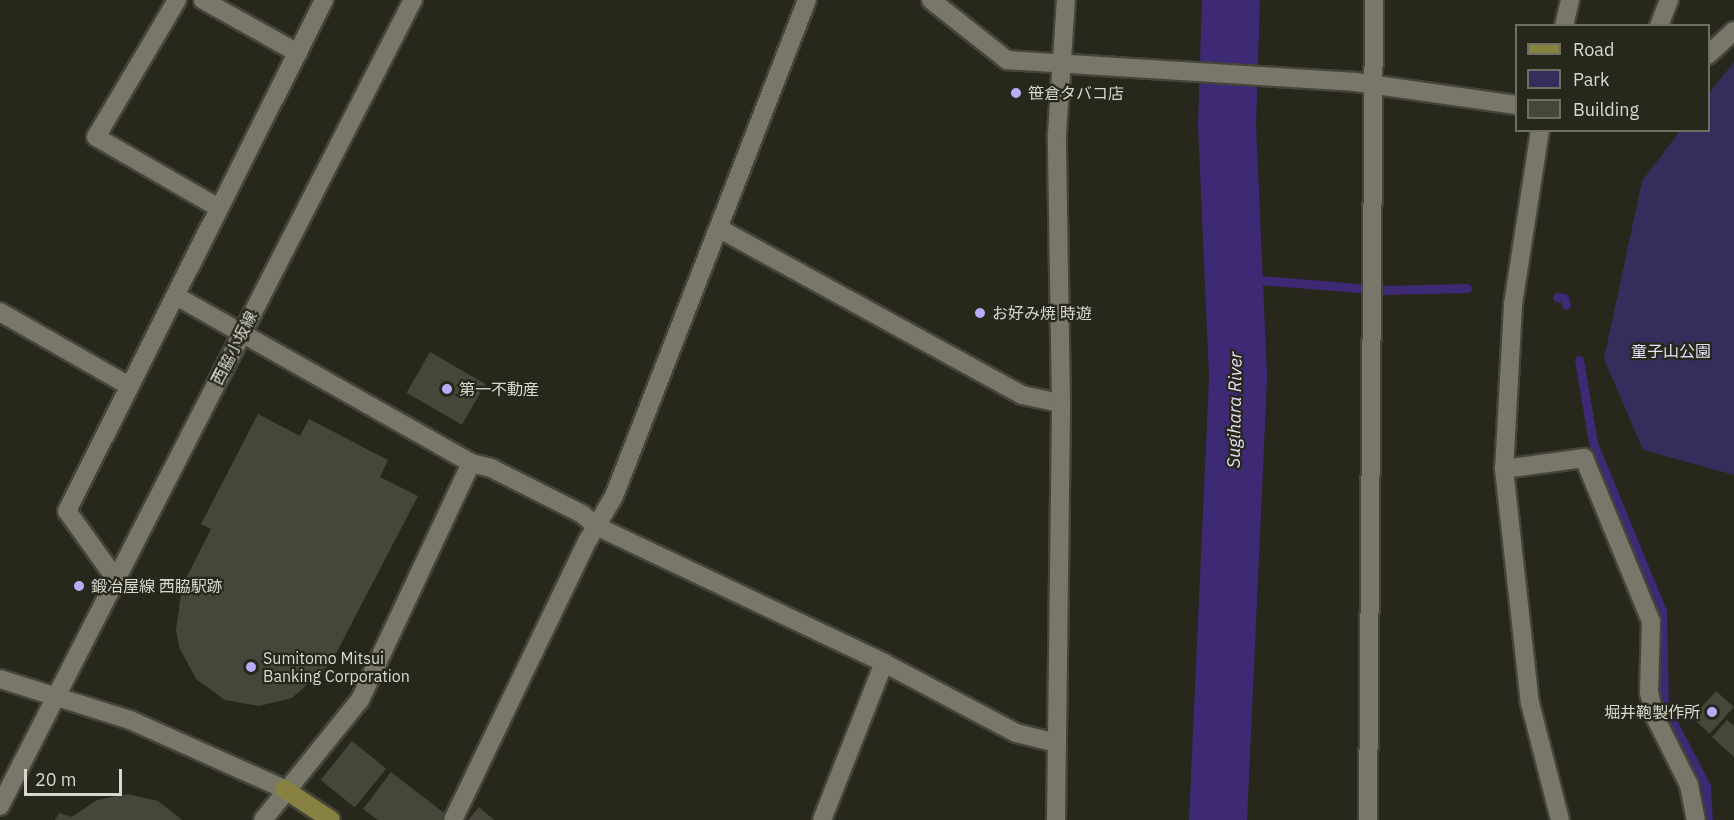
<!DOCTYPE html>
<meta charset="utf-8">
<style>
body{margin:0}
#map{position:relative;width:1734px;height:820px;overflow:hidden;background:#28271b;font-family:"IBM Plex Sans","Noto Sans JP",sans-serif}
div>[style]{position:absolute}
.green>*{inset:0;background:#372d5c}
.stream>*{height:9px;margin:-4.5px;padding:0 4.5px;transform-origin:4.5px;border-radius:4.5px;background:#3e2975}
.river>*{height:58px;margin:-29px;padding:0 29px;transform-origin:29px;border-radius:29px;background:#3e2975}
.building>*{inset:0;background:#47463a;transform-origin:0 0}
.roads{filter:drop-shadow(2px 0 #45443b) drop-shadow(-2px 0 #45443b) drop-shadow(0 2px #45443b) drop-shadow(0 -2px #45443b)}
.minor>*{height:18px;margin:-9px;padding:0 9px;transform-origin:9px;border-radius:9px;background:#78776a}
.tertiary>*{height:18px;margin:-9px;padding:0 9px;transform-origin:9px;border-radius:9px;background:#78776a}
.primary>*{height:18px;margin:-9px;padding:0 9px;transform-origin:9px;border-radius:9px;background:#888242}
.dots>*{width:16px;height:16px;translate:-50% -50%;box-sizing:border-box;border:3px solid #28271b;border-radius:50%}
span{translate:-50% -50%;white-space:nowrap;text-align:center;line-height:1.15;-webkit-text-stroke:4.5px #28271b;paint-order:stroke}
.poi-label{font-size:16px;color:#d8d8d0}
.left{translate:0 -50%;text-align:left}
.right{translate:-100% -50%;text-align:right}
.street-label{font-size:16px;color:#d8d8d0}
.park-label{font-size:16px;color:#e4e1f8}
.water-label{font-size:18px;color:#e2dff6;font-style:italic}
.legend{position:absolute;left:1515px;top:24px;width:195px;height:108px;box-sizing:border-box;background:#28271b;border:2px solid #6e6e63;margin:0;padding:8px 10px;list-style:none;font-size:18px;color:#d8d8d0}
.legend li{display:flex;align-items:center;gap:12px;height:30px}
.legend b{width:30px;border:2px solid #6e6e63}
.scale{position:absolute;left:24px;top:769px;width:98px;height:27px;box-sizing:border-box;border:3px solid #d8d8d0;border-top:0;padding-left:8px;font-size:18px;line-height:21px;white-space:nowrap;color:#d8d8d0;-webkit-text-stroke:4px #28271b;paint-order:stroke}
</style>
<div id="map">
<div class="green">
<div style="clip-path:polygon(1734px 62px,1734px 475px,1643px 450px,1604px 359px,1642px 181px,1680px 131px,1708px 130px,1709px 93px)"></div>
</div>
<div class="stream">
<div style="left:1234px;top:278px;width:150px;rotate:4.6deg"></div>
<div style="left:1384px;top:290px;width:83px;rotate:-1.4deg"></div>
<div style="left:1557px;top:297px;width:7px;rotate:8deg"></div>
<div style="left:1564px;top:298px;width:7px;rotate:74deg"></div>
<div style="left:1579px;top:360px;width:84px;rotate:80.4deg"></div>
<div style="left:1593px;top:443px;width:182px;rotate:67.7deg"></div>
<div style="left:1662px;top:611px;width:94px;rotate:88.8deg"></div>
<div style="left:1664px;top:705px;width:91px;rotate:62.6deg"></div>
<div style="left:1706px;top:786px;width:34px;rotate:87deg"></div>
</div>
<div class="river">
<div style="left:1218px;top:820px;width:444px;rotate:-87.4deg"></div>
<div style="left:1238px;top:376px;width:251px;rotate:-92.5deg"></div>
<div style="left:1227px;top:125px;width:125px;rotate:-88.2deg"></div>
</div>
<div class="building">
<div style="left:430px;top:352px;width:64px;height:47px;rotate:30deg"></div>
<div style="clip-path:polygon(258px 414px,300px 436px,309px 419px,388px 460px,380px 477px,418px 496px,331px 663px,292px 698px,259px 706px,225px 700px,196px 679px,179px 647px,176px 630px,182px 586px,211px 529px,201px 524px)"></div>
<div style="left:1716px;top:691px;width:24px;height:36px;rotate:42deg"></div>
<div style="clip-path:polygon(1727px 720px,1734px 726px,1734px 757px,1712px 737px)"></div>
<div style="left:352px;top:741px;width:44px;height:50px;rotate:39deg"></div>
<div style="clip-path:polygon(391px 772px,448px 816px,445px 820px,378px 820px,363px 809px)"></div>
<div style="clip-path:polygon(128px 794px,158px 801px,182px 820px,55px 820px,59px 813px,72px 817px,97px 800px)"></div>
<div style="clip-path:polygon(479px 807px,494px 820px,468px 820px)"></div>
</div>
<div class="roads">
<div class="minor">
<div style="left:177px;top:0;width:159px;rotate:120.6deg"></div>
<div style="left:96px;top:137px;width:142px;rotate:30deg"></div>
<div style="left:203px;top:0;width:109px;rotate:29.2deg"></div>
<div style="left:931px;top:0;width:97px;rotate:38.3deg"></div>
<div style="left:1007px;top:60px;width:349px;rotate:3.6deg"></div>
<div style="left:1355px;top:82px;width:163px;rotate:8.1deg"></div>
<div style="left:1659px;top:26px;width:28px;rotate:-69deg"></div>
<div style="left:1708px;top:55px;width:35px;rotate:-43deg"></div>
<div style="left:720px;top:229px;width:345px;rotate:28.8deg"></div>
<div style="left:1022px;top:395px;width:40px;rotate:12deg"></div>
<div style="left:176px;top:296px;width:339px;rotate:29.5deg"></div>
<div style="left:471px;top:463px;width:21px;rotate:14deg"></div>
<div style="left:491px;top:468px;width:102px;rotate:26.8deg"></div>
<div style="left:582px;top:514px;width:18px;rotate:41deg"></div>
<div style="left:596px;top:526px;width:319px;rotate:25.4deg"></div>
<div style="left:884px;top:663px;width:149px;rotate:27.9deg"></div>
<div style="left:1016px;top:733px;width:42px;rotate:13.7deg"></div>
<div style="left:0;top:312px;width:149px;rotate:29.8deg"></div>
<div style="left:1504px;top:469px;width:81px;rotate:-7.8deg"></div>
<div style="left:1584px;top:458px;width:176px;rotate:67.7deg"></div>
<div style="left:1651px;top:621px;width:71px;rotate:91.6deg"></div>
<div style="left:1649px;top:692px;width:26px;rotate:77deg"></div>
<div style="left:1655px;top:717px;width:76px;rotate:63.4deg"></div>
<div style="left:1689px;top:785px;width:36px;rotate:79deg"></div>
<div style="left:115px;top:578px;width:82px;rotate:-125.6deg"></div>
<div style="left:67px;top:511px;width:572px;rotate:-63.3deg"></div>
<div style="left:263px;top:820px;width:154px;rotate:-51.1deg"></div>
<div style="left:360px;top:700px;width:262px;rotate:-64.9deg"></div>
<div style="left:453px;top:820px;width:311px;rotate:-64.3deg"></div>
<div style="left:588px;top:540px;width:51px;rotate:-59.4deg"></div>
<div style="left:614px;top:496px;width:532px;rotate:-68.74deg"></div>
<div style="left:822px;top:820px;width:169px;rotate:-68.5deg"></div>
<div style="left:1056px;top:820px;width:417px;rotate:-89.3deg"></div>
<div style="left:1061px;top:403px;width:269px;rotate:-90.9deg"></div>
<div style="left:1057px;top:134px;width:134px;rotate:-86.2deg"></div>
<div style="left:1368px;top:820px;width:820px;rotate:-89.58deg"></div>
</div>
<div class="tertiary">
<div style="left:1564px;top:26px;width:27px;rotate:-77deg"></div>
<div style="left:1540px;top:130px;width:177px;rotate:98.8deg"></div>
<div style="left:1513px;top:305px;width:164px;rotate:93.1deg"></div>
<div style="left:1504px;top:469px;width:235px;rotate:83.7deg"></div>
<div style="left:1530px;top:703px;width:121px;rotate:75.6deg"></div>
<div style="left:0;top:679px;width:136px;rotate:17.5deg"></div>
<div style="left:130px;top:720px;width:169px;rotate:24.1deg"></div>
<div style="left:0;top:806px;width:906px;rotate:-62.87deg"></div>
</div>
<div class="primary">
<div style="left:284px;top:789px;width:56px;rotate:33.4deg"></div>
</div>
</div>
<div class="dots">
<div style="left:1016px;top:93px;background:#b8abf7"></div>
<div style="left:980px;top:313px;background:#b8abf7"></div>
<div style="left:447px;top:389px;background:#b8abf7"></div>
<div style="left:79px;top:586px;background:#b8abf7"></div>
<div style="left:251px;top:667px;background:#b8abf7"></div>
<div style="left:1712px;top:712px;background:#b8abf7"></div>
</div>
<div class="poi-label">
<span class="left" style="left:1028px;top:93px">笹倉タバコ店</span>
<span class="left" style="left:992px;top:313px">お好み焼 時遊</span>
<span class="left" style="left:459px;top:389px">第一不動産</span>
<span class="left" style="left:91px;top:586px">鍛冶屋線 西脇駅跡</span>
<span class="left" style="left:263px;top:667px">Sumitomo Mitsui<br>Banking Corporation</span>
<span class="right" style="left:1700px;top:712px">堀井鞄製作所</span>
</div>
<div class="street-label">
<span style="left:234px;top:348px;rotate:-63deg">西脇小坂線</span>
</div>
<div class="park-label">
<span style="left:1671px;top:351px">童子山公園</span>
</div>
<div class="water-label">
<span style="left:1235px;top:410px;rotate:-89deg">Sugihara River</span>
</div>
<ul class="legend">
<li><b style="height:8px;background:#888242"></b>Road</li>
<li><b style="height:16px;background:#372d5c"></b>Park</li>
<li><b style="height:16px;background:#47463a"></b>Building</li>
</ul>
<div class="scale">20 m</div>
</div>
